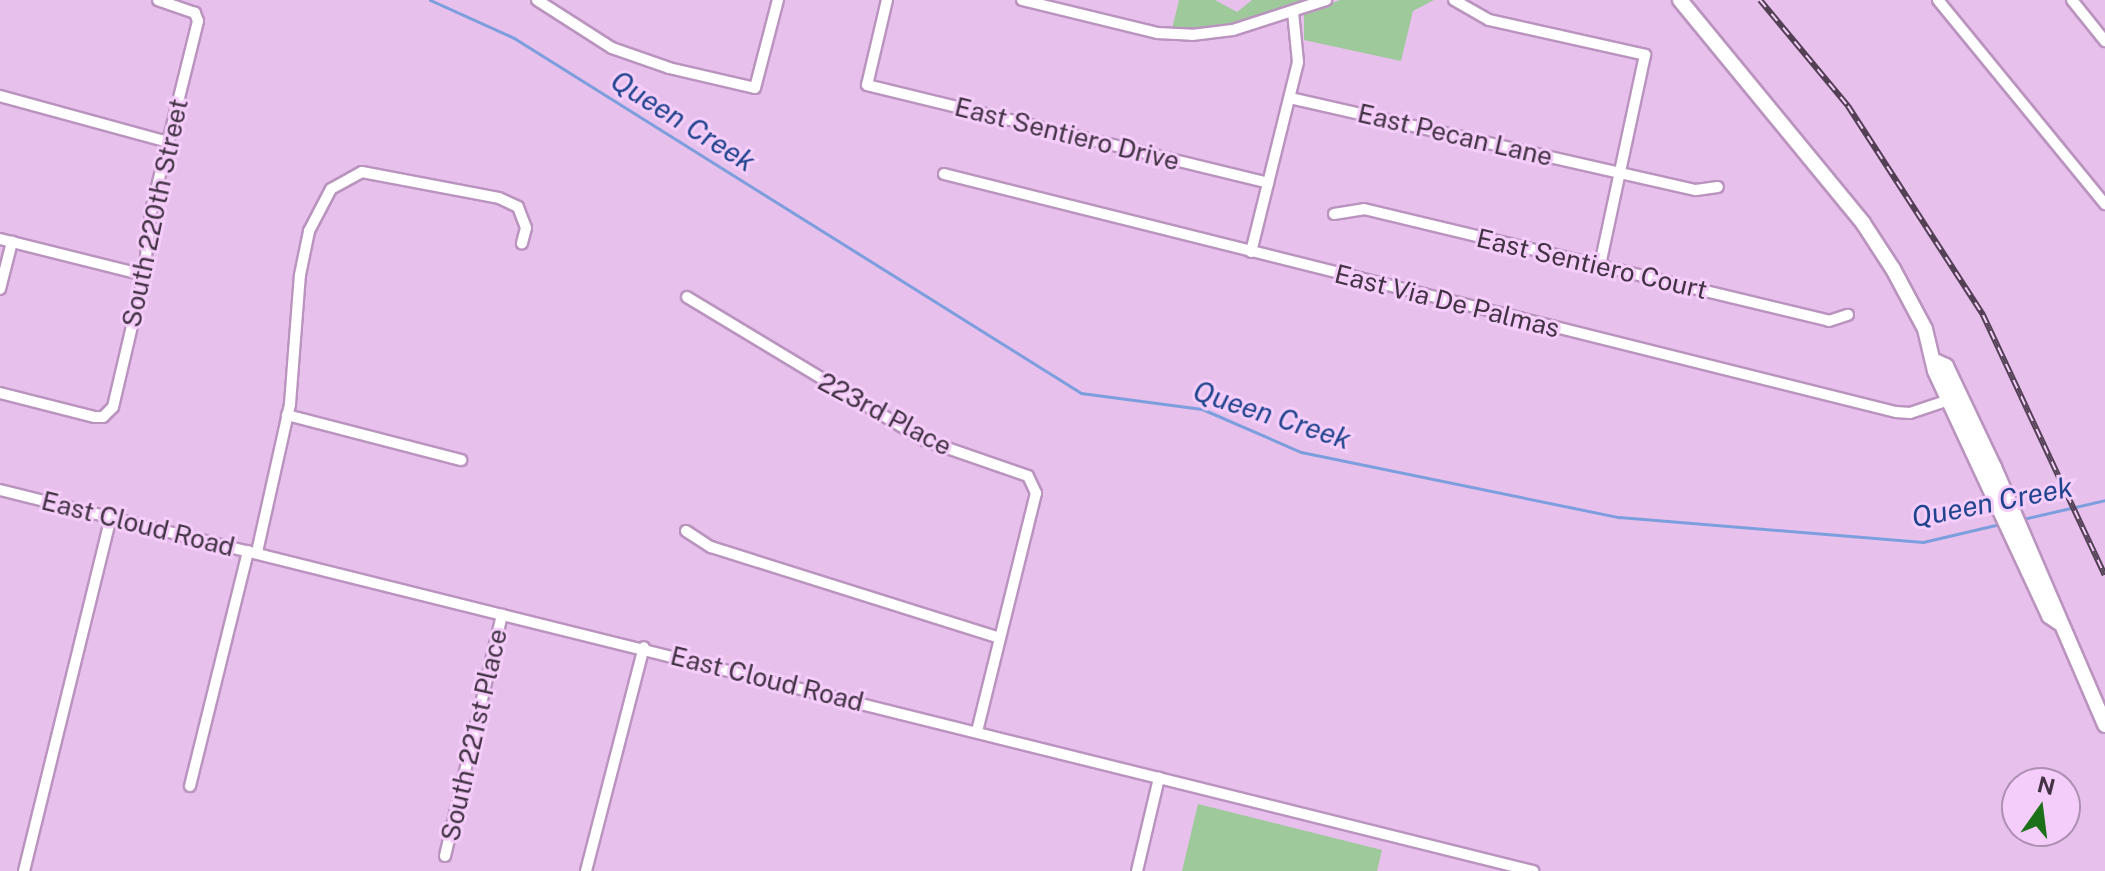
<!DOCTYPE html>
<style>
body{margin:0}
#map{position:relative;width:2105px;height:871px;overflow:hidden;background:#e7c0ec;font-family:"Public Sans",sans-serif}
div>[style]{position:absolute}
.green>*{inset:0;background:#9ec99a}
.stream>*{height:3px;margin:-1.5px;padding:0 1.5px;transform-origin:1.5px;border-radius:1.5px;background:#7c9edd}
.roads{filter:drop-shadow(2px 0 #ba94bf) drop-shadow(-2px 0 #ba94bf) drop-shadow(0 2px #ba94bf) drop-shadow(0 -2px #ba94bf)}
.street>*{height:10px;margin:-5px;padding:0 5px;transform-origin:5px;border-radius:5px;background:#fff}
.secondary>*{height:14px;margin:-7px;padding:0 7px;transform-origin:7px;border-radius:7px;background:#fff}
.rail>*{height:6px;margin-top:-3px;transform-origin:0;background:repeating-linear-gradient(90deg,#f5cdfa 0 9px,#534055 0 18px);box-sizing:border-box;border-block:2px solid #534055}
span{translate:-50% -50%;white-space:nowrap;text-align:center;line-height:1.15;-webkit-text-stroke:6px #f5cdfa;paint-order:stroke}
.street-label{font-size:26px;color:#423244}
.water-label{font-size:28px;color:#20448e;font-style:italic}
.north{position:absolute;left:2001px;top:767px;width:80px;height:80px;box-sizing:border-box;background:#f5cdfa;border:2px solid #ad8fb1;border-radius:50%;rotate:14deg;font-size:22px;font-weight:700;line-height:32px;text-align:center;color:#423244}
.north::after{content:'';display:block;margin:auto;width:28px;height:36px;background:#1d701a;clip-path:polygon(50% 0,100% 100%,50% 72%,0 100%)}
</style>
<div id="map">
<div class="green">
<div style="clip-path:polygon(1179px 0,1215px 0,1237px 12px,1252px 0,1304px 0,1234px 23px,1185px 30px,1172px 29px)"></div>
<div style="clip-path:polygon(1340px 0,1434px 0,1413px 11px,1401px 61px,1304px 40px,1304px 14px)"></div>
<div style="clip-path:polygon(1198px 804px,1382px 850px,1377px 871px,1182px 871px)"></div>
</div>
<div class="stream">
<div style="left:430px;top:0;width:92px;rotate:24.3deg"></div>
<div style="left:514px;top:38px;width:669px;rotate:32.05deg"></div>
<div style="left:1081px;top:393px;width:122px;rotate:7.5deg"></div>
<div style="left:1202px;top:409px;width:108px;rotate:23.5deg"></div>
<div style="left:1301px;top:452px;width:325px;rotate:11.6deg"></div>
<div style="left:1619px;top:517px;width:305px;rotate:4.7deg"></div>
<div style="left:1923px;top:542px;width:79px;rotate:-13.2deg"></div>
<div style="left:2023px;top:519px;width:84px;rotate:-13deg"></div>
</div>
<div class="roads">
<div class="street">
<div style="left:537px;top:0;width:89px;rotate:32.6deg"></div>
<div style="left:612px;top:48px;width:60px;rotate:19.3deg"></div>
<div style="left:669px;top:68px;width:88px;rotate:13.1deg"></div>
<div style="left:755px;top:88px;width:91px;rotate:-75.4deg"></div>
<div style="left:887px;top:0;width:87px;rotate:103.2deg"></div>
<div style="left:867px;top:85px;width:413px;rotate:13.7deg"></div>
<div style="left:1022px;top:0;width:139px;rotate:13.7deg"></div>
<div style="left:1157px;top:33px;width:35px;rotate:3deg"></div>
<div style="left:1192px;top:35px;width:41px;rotate:-7deg"></div>
<div style="left:1233px;top:30px;width:98px;rotate:-17.9deg"></div>
<div style="left:1454px;top:0;width:40px;rotate:29.7deg"></div>
<div style="left:1489px;top:20px;width:160px;rotate:12.6deg"></div>
<div style="left:1645px;top:55px;width:215px;rotate:102.1deg"></div>
<div style="left:1938px;top:0;width:264px;rotate:50.7deg"></div>
<div style="left:2072px;top:0;width:53px;rotate:51.2deg"></div>
<div style="left:0;top:96px;width:174px;rotate:15.3deg"></div>
<div style="left:1290px;top:98px;width:416px;rotate:12.8deg"></div>
<div style="left:1696px;top:190px;width:22px;rotate:-8deg"></div>
<div style="left:944px;top:174px;width:981px;rotate:14.04deg"></div>
<div style="left:1896px;top:412px;width:14px;rotate:4deg"></div>
<div style="left:1910px;top:413px;width:41px;rotate:-18.4deg"></div>
<div style="left:1334px;top:214px;width:30px;rotate:-9deg"></div>
<div style="left:1364px;top:209px;width:478px;rotate:13.5deg"></div>
<div style="left:1829px;top:321px;width:20px;rotate:-18deg"></div>
<div style="left:0;top:239px;width:148px;rotate:14deg"></div>
<div style="left:1251px;top:252px;width:196px;rotate:-76.1deg"></div>
<div style="left:1298px;top:62px;width:50px;rotate:-95.7deg"></div>
<div style="left:0;top:289px;width:49px;rotate:-75.7deg"></div>
<div style="left:687px;top:297px;width:277px;rotate:31.1deg"></div>
<div style="left:924px;top:440px;width:110px;rotate:19.1deg"></div>
<div style="left:1028px;top:476px;width:19px;rotate:65deg"></div>
<div style="left:1036px;top:493px;width:246px;rotate:103.9deg"></div>
<div style="left:0;top:393px;width:98px;rotate:14.2deg"></div>
<div style="left:95px;top:417px;width:8px"></div>
<div style="left:103px;top:417px;width:14px;rotate:-45deg"></div>
<div style="left:113px;top:407px;width:136px;rotate:-76.8deg"></div>
<div style="left:144px;top:275px;width:64px;rotate:-83.8deg"></div>
<div style="left:151px;top:211px;width:196px;rotate:-76.1deg"></div>
<div style="left:198px;top:21px;width:9px;rotate:-111deg"></div>
<div style="left:195px;top:13px;width:39px;rotate:-161deg"></div>
<div style="left:287px;top:415px;width:180px;rotate:14.5deg"></div>
<div style="left:0;top:490px;width:1580px;rotate:13.96deg"></div>
<div style="left:686px;top:531px;width:30px;rotate:33deg"></div>
<div style="left:711px;top:547px;width:302px;rotate:17.5deg"></div>
<div style="left:257px;top:552px;width:152px;rotate:-77.4deg"></div>
<div style="left:290px;top:404px;width:129px;rotate:-85.6deg"></div>
<div style="left:300px;top:275px;width:45px;rotate:-78.4deg"></div>
<div style="left:309px;top:231px;width:47px;rotate:-62.4deg"></div>
<div style="left:331px;top:189px;width:35px;rotate:-29deg"></div>
<div style="left:362px;top:172px;width:139px;rotate:10.7deg"></div>
<div style="left:499px;top:198px;width:21px;rotate:25deg"></div>
<div style="left:518px;top:207px;width:22px;rotate:69deg"></div>
<div style="left:526px;top:228px;width:16px;rotate:105deg"></div>
<div style="left:190px;top:786px;width:242px;rotate:-76.1deg"></div>
<div style="left:445px;top:856px;width:248px;rotate:-76.7deg"></div>
<div style="left:24px;top:871px;width:365px;rotate:-76.2deg"></div>
<div style="left:586px;top:871px;width:231px;rotate:-75.5deg"></div>
<div style="left:1137px;top:871px;width:96px;rotate:-76.7deg"></div>
</div>
<div class="secondary">
<div style="left:1680px;top:0;width:288px;rotate:50.6deg"></div>
<div style="left:1863px;top:223px;width:55px;rotate:56.9deg"></div>
<div style="left:1893px;top:269px;width:68px;rotate:61.9deg"></div>
<div style="left:1925px;top:329px;width:43px;rotate:76.6deg"></div>
<div style="left:1935px;top:371px;width:270px;rotate:65deg"></div>
<div style="left:2049px;top:616px;width:11px;rotate:34deg"></div>
<div style="left:1937px;top:362px;width:10px;rotate:24deg"></div>
<div style="left:1946px;top:366px;width:112px;rotate:64.6deg"></div>
<div style="left:1994px;top:467px;width:281px;rotate:66.7deg"></div>
</div>
</div>
<div class="rail">
<div style="left:1760px;top:0;width:138px;rotate:50.3deg"></div>
<div style="left:1848px;top:106px;width:249px;rotate:57.1deg"></div>
<div style="left:1983px;top:315px;width:287px;rotate:64.9deg"></div>
</div>
<div class="street-label">
<span style="left:1067px;top:134px;rotate:14deg">East Sentiero Drive</span>
<span style="left:1455px;top:135px;rotate:13deg">East Pecan Lane</span>
<span style="left:155px;top:213px;rotate:-78deg">South 220th Street</span>
<span style="left:1592px;top:264px;rotate:13deg">East Sentiero Court</span>
<span style="left:1447px;top:301px;rotate:14deg">East Via De Palmas</span>
<span style="left:885px;top:414px;rotate:28deg">223rd Place</span>
<span style="left:138px;top:524px;rotate:14deg">East Cloud Road</span>
<span style="left:767px;top:679px;rotate:14deg">East Cloud Road</span>
<span style="left:474px;top:735px;rotate:-77deg">South 221st Place</span>
</div>
<div class="water-label">
<span style="left:683px;top:121px;rotate:32deg">Queen Creek</span>
<span style="left:1272px;top:415px;rotate:18deg">Queen Creek</span>
<span style="left:1992px;top:502px;rotate:-11deg">Queen Creek</span>
</div>
<div class="north">N</div>
</div>
